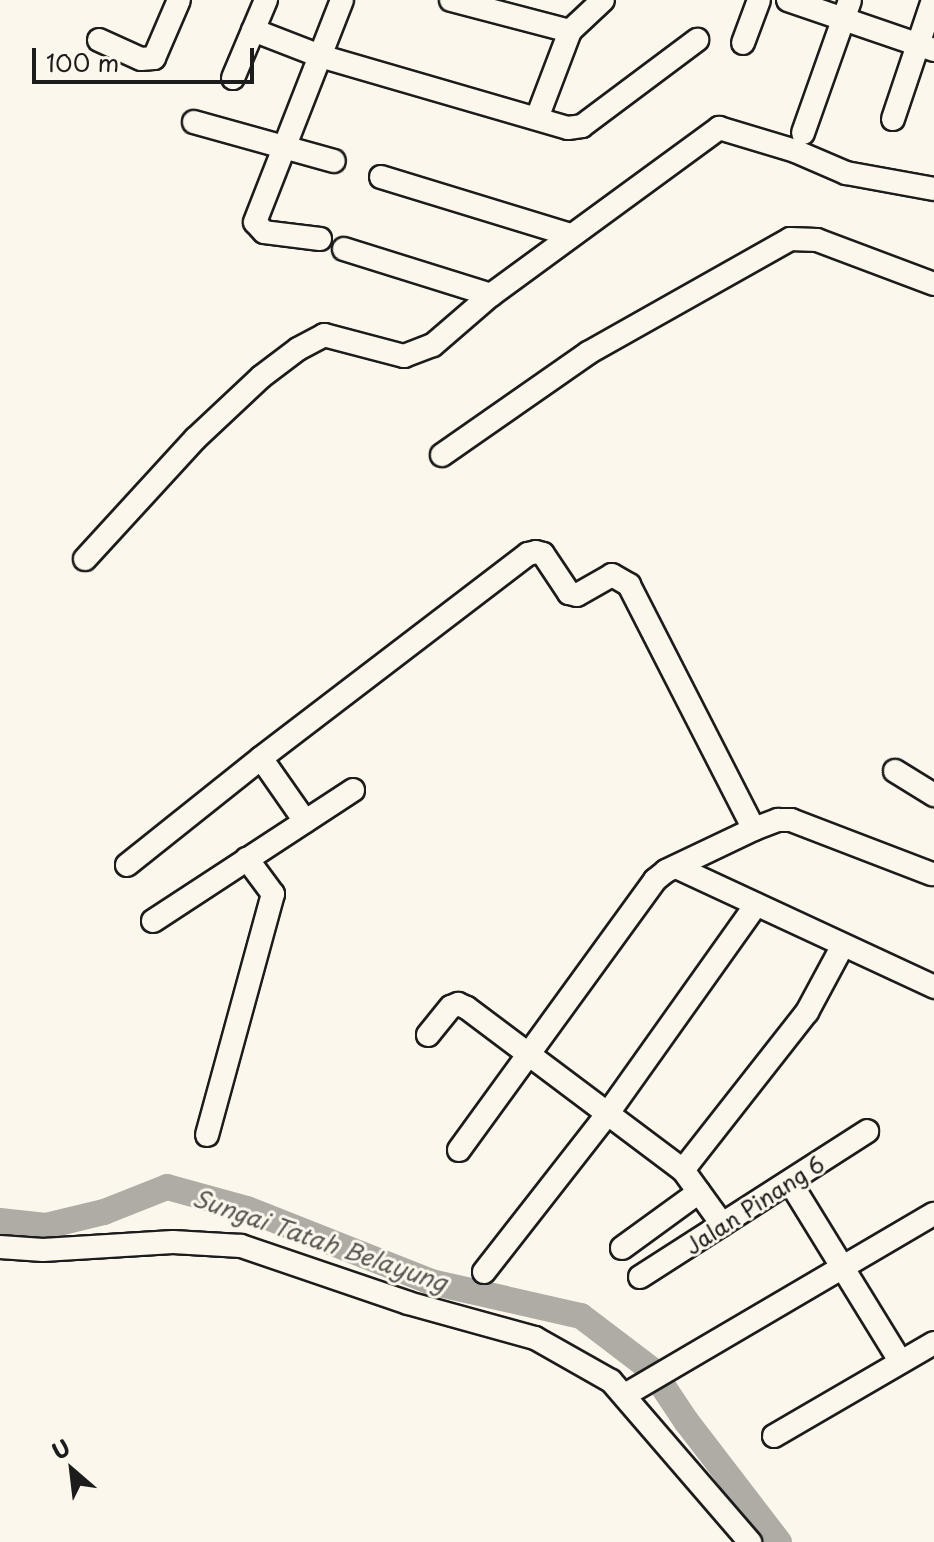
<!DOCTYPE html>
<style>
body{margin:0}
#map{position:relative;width:934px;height:1542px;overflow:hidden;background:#fbf7ec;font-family:"Playpen Sans",sans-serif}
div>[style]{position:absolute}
.river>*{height:26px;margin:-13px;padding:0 13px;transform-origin:13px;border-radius:13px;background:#afaca5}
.roads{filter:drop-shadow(2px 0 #1c1c1c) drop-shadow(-2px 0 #1c1c1c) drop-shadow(0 2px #1c1c1c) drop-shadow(0 -2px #1c1c1c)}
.minor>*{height:22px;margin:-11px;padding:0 11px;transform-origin:11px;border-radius:11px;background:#fbf7ec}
span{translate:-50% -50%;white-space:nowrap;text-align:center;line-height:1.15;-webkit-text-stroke:6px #fbf7ec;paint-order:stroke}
.street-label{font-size:22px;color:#1c1c1c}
.water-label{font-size:24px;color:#575653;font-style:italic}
.north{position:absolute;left:32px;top:1430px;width:80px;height:80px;-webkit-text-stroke:6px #fbf7ec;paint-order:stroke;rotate:332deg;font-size:22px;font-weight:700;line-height:32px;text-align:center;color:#1c1c1c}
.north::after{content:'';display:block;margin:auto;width:28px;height:36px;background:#1c1c1c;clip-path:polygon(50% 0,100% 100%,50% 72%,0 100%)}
.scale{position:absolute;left:32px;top:48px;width:222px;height:36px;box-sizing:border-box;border:4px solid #1c1c1c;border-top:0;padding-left:10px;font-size:24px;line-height:28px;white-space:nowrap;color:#1c1c1c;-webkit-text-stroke:6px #fbf7ec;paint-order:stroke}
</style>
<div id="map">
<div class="river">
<div style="left:0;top:1221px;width:46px;rotate:6.2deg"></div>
<div style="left:46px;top:1226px;width:60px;rotate:-13.6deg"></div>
<div style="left:104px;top:1212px;width:68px;rotate:-21.6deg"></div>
<div style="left:167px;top:1187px;width:83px;rotate:15.4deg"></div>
<div style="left:247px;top:1209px;width:198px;rotate:21.6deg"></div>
<div style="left:431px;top:1282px;width:154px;rotate:12.8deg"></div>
<div style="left:581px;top:1316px;width:89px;rotate:37.3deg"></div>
<div style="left:652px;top:1370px;width:61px;rotate:56.3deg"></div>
<div style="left:686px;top:1421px;width:153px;rotate:52.5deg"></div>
</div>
<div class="roads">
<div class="minor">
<div style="left:451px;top:0;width:123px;rotate:14.6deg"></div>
<div style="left:788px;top:0;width:154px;rotate:18.9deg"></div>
<div style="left:253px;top:30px;width:72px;rotate:21.2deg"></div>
<div style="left:320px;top:56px;width:258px;rotate:16.2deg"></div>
<div style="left:568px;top:128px;width:14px;rotate:-8deg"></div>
<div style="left:582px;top:126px;width:144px;rotate:-36.8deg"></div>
<div style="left:99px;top:40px;width:46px;rotate:24.3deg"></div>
<div style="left:141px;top:59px;width:13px;rotate:-4deg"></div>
<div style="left:154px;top:58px;width:63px;rotate:-66.7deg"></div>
<div style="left:743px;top:43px;width:46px;rotate:-69.6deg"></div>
<div style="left:233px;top:78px;width:85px;rotate:-67.1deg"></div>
<div style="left:537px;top:118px;width:93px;rotate:-69.2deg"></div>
<div style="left:570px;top:31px;width:45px;rotate:-43.2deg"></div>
<div style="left:893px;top:119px;width:126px;rotate:-71.4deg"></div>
<div style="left:194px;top:122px;width:145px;rotate:15.6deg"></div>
<div style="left:803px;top:133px;width:141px;rotate:-70.5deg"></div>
<div style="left:381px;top:177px;width:199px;rotate:17deg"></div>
<div style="left:320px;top:239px;width:56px;rotate:-172.9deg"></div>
<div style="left:264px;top:232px;width:13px;rotate:-132deg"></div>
<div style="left:255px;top:222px;width:238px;rotate:-68.6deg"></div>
<div style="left:344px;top:249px;width:154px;rotate:17.4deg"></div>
<div style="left:442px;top:455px;width:178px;rotate:-34.9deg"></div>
<div style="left:588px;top:353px;width:232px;rotate:-29.4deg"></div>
<div style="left:790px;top:239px;width:27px;rotate:2deg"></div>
<div style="left:817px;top:240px;width:125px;rotate:20.6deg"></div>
<div style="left:85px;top:559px;width:163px;rotate:-47.5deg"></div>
<div style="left:195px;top:439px;width:91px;rotate:-43.2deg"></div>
<div style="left:261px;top:377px;width:46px;rotate:-37.1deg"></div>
<div style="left:298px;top:349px;width:30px;rotate:-28deg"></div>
<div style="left:324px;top:335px;width:83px;rotate:14.7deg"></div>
<div style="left:404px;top:356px;width:31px;rotate:-21deg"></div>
<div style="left:433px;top:345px;width:77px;rotate:-40.8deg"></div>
<div style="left:491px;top:295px;width:283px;rotate:-36.2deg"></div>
<div style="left:719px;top:128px;width:79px;rotate:16.8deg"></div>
<div style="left:795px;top:151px;width:56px;rotate:23.3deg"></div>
<div style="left:846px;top:173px;width:89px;rotate:10.3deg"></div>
<div style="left:261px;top:758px;width:77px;rotate:55.1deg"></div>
<div style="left:895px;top:771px;width:46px;rotate:31.6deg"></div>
<div style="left:127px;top:865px;width:171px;rotate:-38.6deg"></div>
<div style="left:261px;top:758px;width:336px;rotate:-37.4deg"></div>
<div style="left:528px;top:554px;width:8px;rotate:-14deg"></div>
<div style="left:536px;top:552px;width:7px;rotate:16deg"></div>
<div style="left:543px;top:554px;width:47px;rotate:56.3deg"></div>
<div style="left:569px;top:593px;width:8px;rotate:14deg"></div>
<div style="left:577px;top:595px;width:40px;rotate:-29.7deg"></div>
<div style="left:612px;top:575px;width:20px;rotate:30deg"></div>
<div style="left:629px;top:585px;width:274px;rotate:62.9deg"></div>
<div style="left:676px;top:867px;width:285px;rotate:24.9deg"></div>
<div style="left:153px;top:921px;width:239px;rotate:-33.2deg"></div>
<div style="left:428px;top:1035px;width:36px;rotate:-51deg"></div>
<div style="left:451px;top:1007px;width:8px;rotate:-23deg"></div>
<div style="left:458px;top:1004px;width:10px;rotate:24deg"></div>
<div style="left:467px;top:1008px;width:270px;rotate:36.9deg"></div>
<div style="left:683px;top:1170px;width:67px;rotate:54.2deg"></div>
<div style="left:207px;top:1135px;width:250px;rotate:-74.7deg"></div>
<div style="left:273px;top:894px;width:44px;rotate:-126.6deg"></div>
<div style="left:459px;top:1150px;width:334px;rotate:-54deg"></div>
<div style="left:655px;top:880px;width:14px;rotate:-39deg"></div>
<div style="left:666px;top:871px;width:98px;rotate:-25.5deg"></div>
<div style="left:754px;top:829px;width:26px;rotate:-21deg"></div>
<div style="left:778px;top:820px;width:13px"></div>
<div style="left:791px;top:820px;width:151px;rotate:21deg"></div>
<div style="left:683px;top:1170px;width:201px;rotate:-51.9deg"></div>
<div style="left:807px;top:1012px;width:74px;rotate:-61.7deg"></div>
<div style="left:790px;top:1182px;width:210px;rotate:58.4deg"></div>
<div style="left:0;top:1247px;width:43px;rotate:4deg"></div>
<div style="left:43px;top:1250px;width:130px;rotate:-3.5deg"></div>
<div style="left:173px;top:1242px;width:68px;rotate:3.4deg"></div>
<div style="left:241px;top:1246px;width:176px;rotate:18.8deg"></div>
<div style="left:408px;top:1303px;width:132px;rotate:15.4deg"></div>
<div style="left:535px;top:1338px;width:87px;rotate:29.5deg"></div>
<div style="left:611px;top:1381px;width:213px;rotate:49.2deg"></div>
<div style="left:622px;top:1248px;width:95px;rotate:-36deg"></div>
<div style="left:484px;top:1272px;width:198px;rotate:-52deg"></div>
<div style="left:606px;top:1116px;width:259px;rotate:-54.6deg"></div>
<div style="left:640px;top:1277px;width:270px;rotate:-32.7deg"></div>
<div style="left:625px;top:1395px;width:358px;rotate:-30.4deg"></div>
<div style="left:774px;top:1436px;width:185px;rotate:-30.2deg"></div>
</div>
</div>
<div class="street-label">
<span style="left:754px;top:1204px;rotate:-33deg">Jalan Pinang 6</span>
</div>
<div class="water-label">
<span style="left:320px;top:1240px;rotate:19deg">Sungai Tatah Belayung</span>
</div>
<div class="north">U</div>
<div class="scale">100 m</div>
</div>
